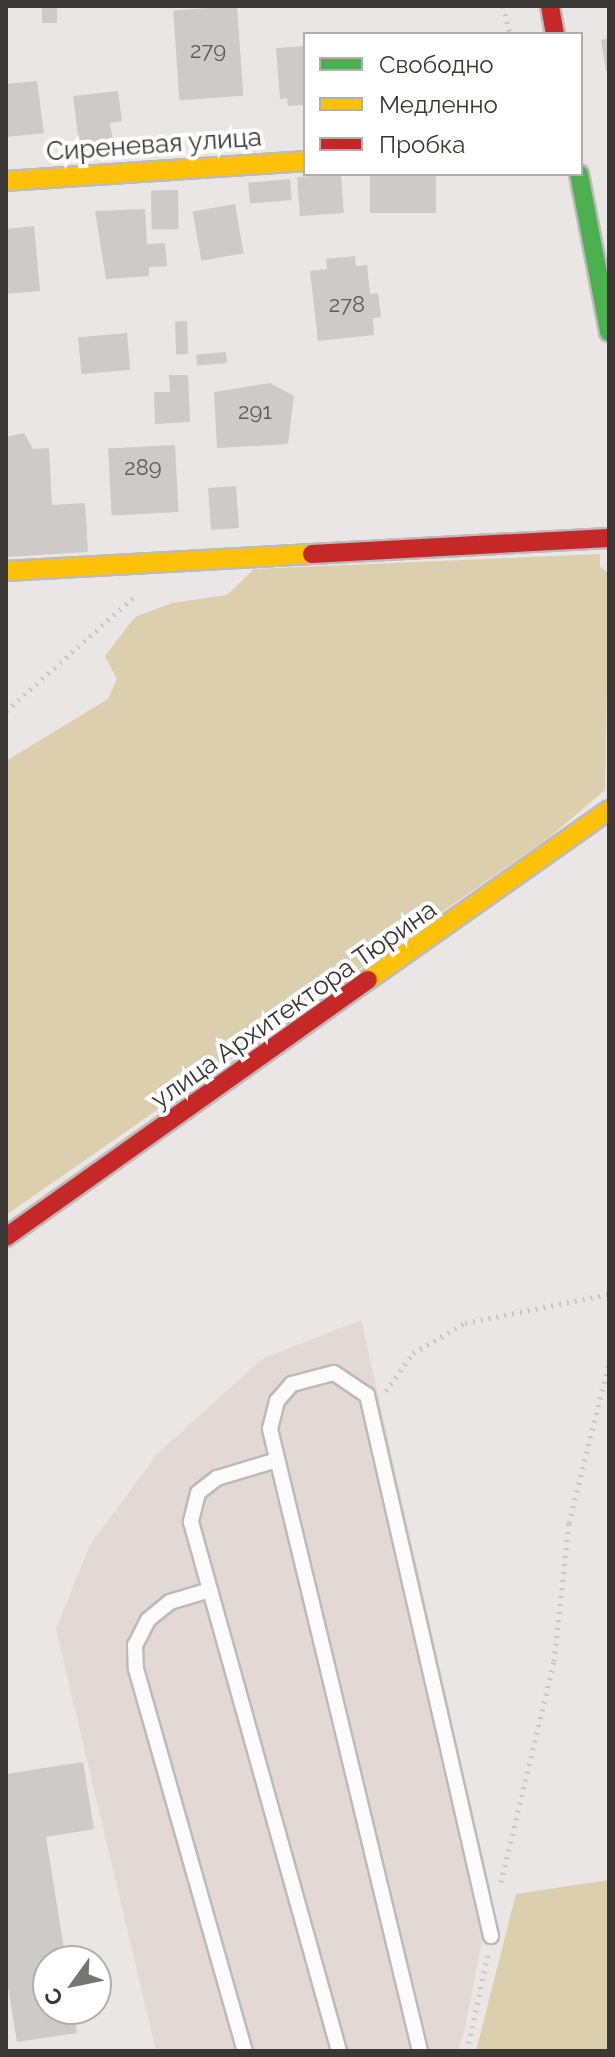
<!DOCTYPE html>
<meta charset="utf-8">
<style>
body{margin:0}
#map{position:relative;width:615px;height:2057px;overflow:hidden;background:#eae6e5;font-family:Raleway,sans-serif}
div>[style]{position:absolute}
.built>*{inset:0;background:#e2d8d4}
.green>*{inset:0;background:#dbcfad}
.building>*{inset:0;background:#cdcac9;transform-origin:0 0}
.path>*{height:5px;margin-top:-2.5px;transform-origin:0;background:repeating-linear-gradient(90deg,#c8c7c6 0 2px,transparent 0 8px)}
.roads{filter:drop-shadow(2px 0 #bdbab9) drop-shadow(-2px 0 #bdbab9) drop-shadow(0 2px #bdbab9) drop-shadow(0 -2px #bdbab9)}
.lane>*{height:14px;margin:-7px;padding:0 7px;transform-origin:7px;border-radius:7px;background:#fcfbfb}
.fast>*{height:18px;margin:-9px;padding:0 9px;transform-origin:9px;border-radius:9px;background:#4caf50}
.slow>*{height:18px;margin:-9px;padding:0 9px;transform-origin:9px;border-radius:9px;background:#ffc107}
.jam>*{height:18px;margin:-9px;padding:0 9px;transform-origin:9px;border-radius:9px;background:#c62828}
span{translate:-50% -50%;white-space:nowrap;text-align:center;line-height:1.15;-webkit-text-stroke:8px #fff;paint-order:stroke}
.number-label{font-size:22px;color:#5f5c5a}
.number-label span{-webkit-text-stroke-width:0}
.street-label{font-size:26px;color:#3a3735}
.frame{position:absolute;inset:0;border:8px solid #3a3735;pointer-events:none}
.legend{position:absolute;left:303px;top:32px;width:280px;height:144px;box-sizing:border-box;background:#fff;border:2px solid #b0afae;margin:0;padding:10px 14px;list-style:none;font-size:24px;color:#3a3735}
.legend li{display:flex;align-items:center;gap:16px;height:40px}
.legend b{width:40px;border:2px solid #b0afae}
.north{position:absolute;left:32px;top:1945px;width:80px;height:80px;box-sizing:border-box;background:#fff;border:2px solid #b0afae;border-radius:50%;rotate:237deg;font-size:22px;font-weight:700;line-height:32px;text-align:center;color:#3a3735}
.north::after{content:'';display:block;margin:auto;width:28px;height:36px;background:#787473;clip-path:polygon(50% 0,100% 100%,50% 72%,0 100%)}
</style>
<div id="map">
<div class="built">
<div style="clip-path:polygon(361px 1320px,491px 1893px,465px 2028px,458px 2051px,156px 2051px,56px 1629px,90px 1545px,158px 1453px,262px 1359px)"></div>
</div>
<div class="green">
<div style="clip-path:polygon(600px 554px,600px 567px,609px 573px,605px 790px,551px 836px,6px 1215px,6px 761px,108px 699px,117px 679px,105px 656px,135px 617px,172px 603px,227px 595px,254px 569px)"></div>
<div style="clip-path:polygon(609px 1880px,609px 2051px,476px 2051px,516px 1894px)"></div>
</div>
<div class="building">
<div style="left:42px;top:6px;width:15px;height:17px"></div>
<div style="left:237px;top:6px;width:90px;height:64px;rotate:86deg"></div>
<div style="clip-path:polygon(609px 38px,609px 71px,606px 71px,601px 40px)"></div>
<div style="clip-path:polygon(305px 46px,305px 105px,288px 106px,287px 98px,280px 99px,276px 48px)"></div>
<div style="clip-path:polygon(37px 81px,44px 133px,6px 137px,6px 84px)"></div>
<div style="clip-path:polygon(118px 91px,122px 121px,110px 123px,114px 147px,80px 152px,73px 96px)"></div>
<div style="left:341px;top:174px;width:39px;height:44px;rotate:86deg"></div>
<div style="left:370px;top:174px;width:66px;height:39px"></div>
<div style="left:290px;top:179px;width:21px;height:42px;rotate:85deg"></div>
<div style="left:178px;top:190px;width:39px;height:27px;rotate:89deg"></div>
<div style="left:235px;top:204px;width:50px;height:43px;rotate:80deg"></div>
<div style="clip-path:polygon(145px 209px,147px 244px,165px 243px,167px 266px,149px 267px,149px 276px,106px 279px,95px 211px)"></div>
<div style="clip-path:polygon(34px 226px,40px 291px,6px 294px,6px 229px)"></div>
<div style="clip-path:polygon(355px 256px,356px 266px,367px 265px,370px 294px,378px 293px,381px 317px,373px 318px,374px 335px,318px 341px,310px 271px,327px 269px,326px 259px)"></div>
<div style="left:187px;top:321px;width:33px;height:12px;rotate:88deg"></div>
<div style="left:127px;top:333px;width:37px;height:49px;rotate:85deg"></div>
<div style="left:226px;top:352px;width:11px;height:30px;rotate:85deg"></div>
<div style="clip-path:polygon(169px 375px,188px 375px,190px 422px,155px 424px,154px 392px,170px 392px)"></div>
<div style="clip-path:polygon(270px 383px,294px 396px,288px 444px,217px 448px,214px 392px)"></div>
<div style="clip-path:polygon(24px 433px,33px 449px,49px 448px,52px 505px,85px 503px,88px 552px,6px 557px,6px 437px)"></div>
<div style="left:175px;top:445px;width:67px;height:67px;rotate:87deg"></div>
<div style="left:236px;top:486px;width:42px;height:28px;rotate:86deg"></div>
<div style="clip-path:polygon(83px 1762px,94px 1829px,46px 1837px,66px 1961px,48px 1961px,48px 2009px,73px 2009px,77px 2033px,17px 2042px,6px 1975px,6px 1774px)"></div>
</div>
<div class="path">
<div style="left:503px;top:6px;width:29px;rotate:76deg"></div>
<div style="left:6px;top:711px;width:171px;rotate:-41.7deg"></div>
<div style="left:386px;top:1391px;width:47px;rotate:-54.6deg"></div>
<div style="left:413px;top:1353px;width:60px;rotate:-30deg"></div>
<div style="left:465px;top:1323px;width:147px;rotate:-11.4deg"></div>
<div style="left:501px;top:1882px;width:227px;rotate:-76.5deg"></div>
<div style="left:554px;top:1661px;width:139px;rotate:-83.8deg"></div>
<div style="left:569px;top:1523px;width:165px;rotate:-76deg"></div>
<div style="left:467px;top:2051px;width:98px;rotate:-77.7deg"></div>
</div>
<div class="roads">
<div class="lane">
<div style="left:277px;top:1460px;width:63px;rotate:163.3deg"></div>
<div style="left:217px;top:1478px;width:24px;rotate:142deg"></div>
<div style="left:198px;top:1493px;width:30px;rotate:104deg"></div>
<div style="left:191px;top:1522px;width:549px;rotate:74.37deg"></div>
<div style="left:210px;top:1590px;width:42px;rotate:163.3deg"></div>
<div style="left:170px;top:1602px;width:28px;rotate:141deg"></div>
<div style="left:148px;top:1620px;width:28px;rotate:117deg"></div>
<div style="left:135px;top:1645px;width:24px;rotate:88deg"></div>
<div style="left:136px;top:1669px;width:397px;rotate:74.1deg"></div>
<div style="left:420px;top:2051px;width:640px;rotate:-103.56deg"></div>
<div style="left:270px;top:1429px;width:29px;rotate:-76deg"></div>
<div style="left:277px;top:1401px;width:23px;rotate:-49deg"></div>
<div style="left:292px;top:1384px;width:43px;rotate:-14.7deg"></div>
<div style="left:334px;top:1373px;width:40px;rotate:34deg"></div>
<div style="left:367px;top:1395px;width:555px;rotate:77.09deg"></div>
</div>
<div class="fast">
<div style="left:579px;top:174px;width:161px;rotate:79.2deg"></div>
</div>
<div class="slow">
<div style="left:6px;top:181px;width:300px;rotate:-3.8deg"></div>
<div style="left:6px;top:571px;width:306px;rotate:-3.2deg"></div>
<div style="left:368px;top:980px;width:295px;rotate:-35.2deg"></div>
</div>
<div class="jam">
<div style="left:550px;top:6px;width:28px;rotate:80deg"></div>
<div style="left:312px;top:554px;width:297px;rotate:-3.1deg"></div>
<div style="left:6px;top:1237px;width:444px;rotate:-35.4deg"></div>
</div>
</div>
<div class="number-label">
<span style="left:208px;top:51px">279</span>
<span style="left:347px;top:305px">278</span>
<span style="left:255px;top:412px">291</span>
<span style="left:143px;top:468px">289</span>
</div>
<div class="street-label">
<span style="left:154px;top:145px;rotate:-4deg">Сиреневая улица</span>
<span style="left:294px;top:1005px;rotate:-35deg">улица Архитектора Тюрина</span>
</div>
<div class="frame"></div>
<ul class="legend">
<li><b style="height:10px;background:#4caf50"></b>Свободно</li>
<li><b style="height:10px;background:#ffc107"></b>Медленно</li>
<li><b style="height:10px;background:#c62828"></b>Пробка</li>
</ul>
<div class="north">С</div>
</div>
